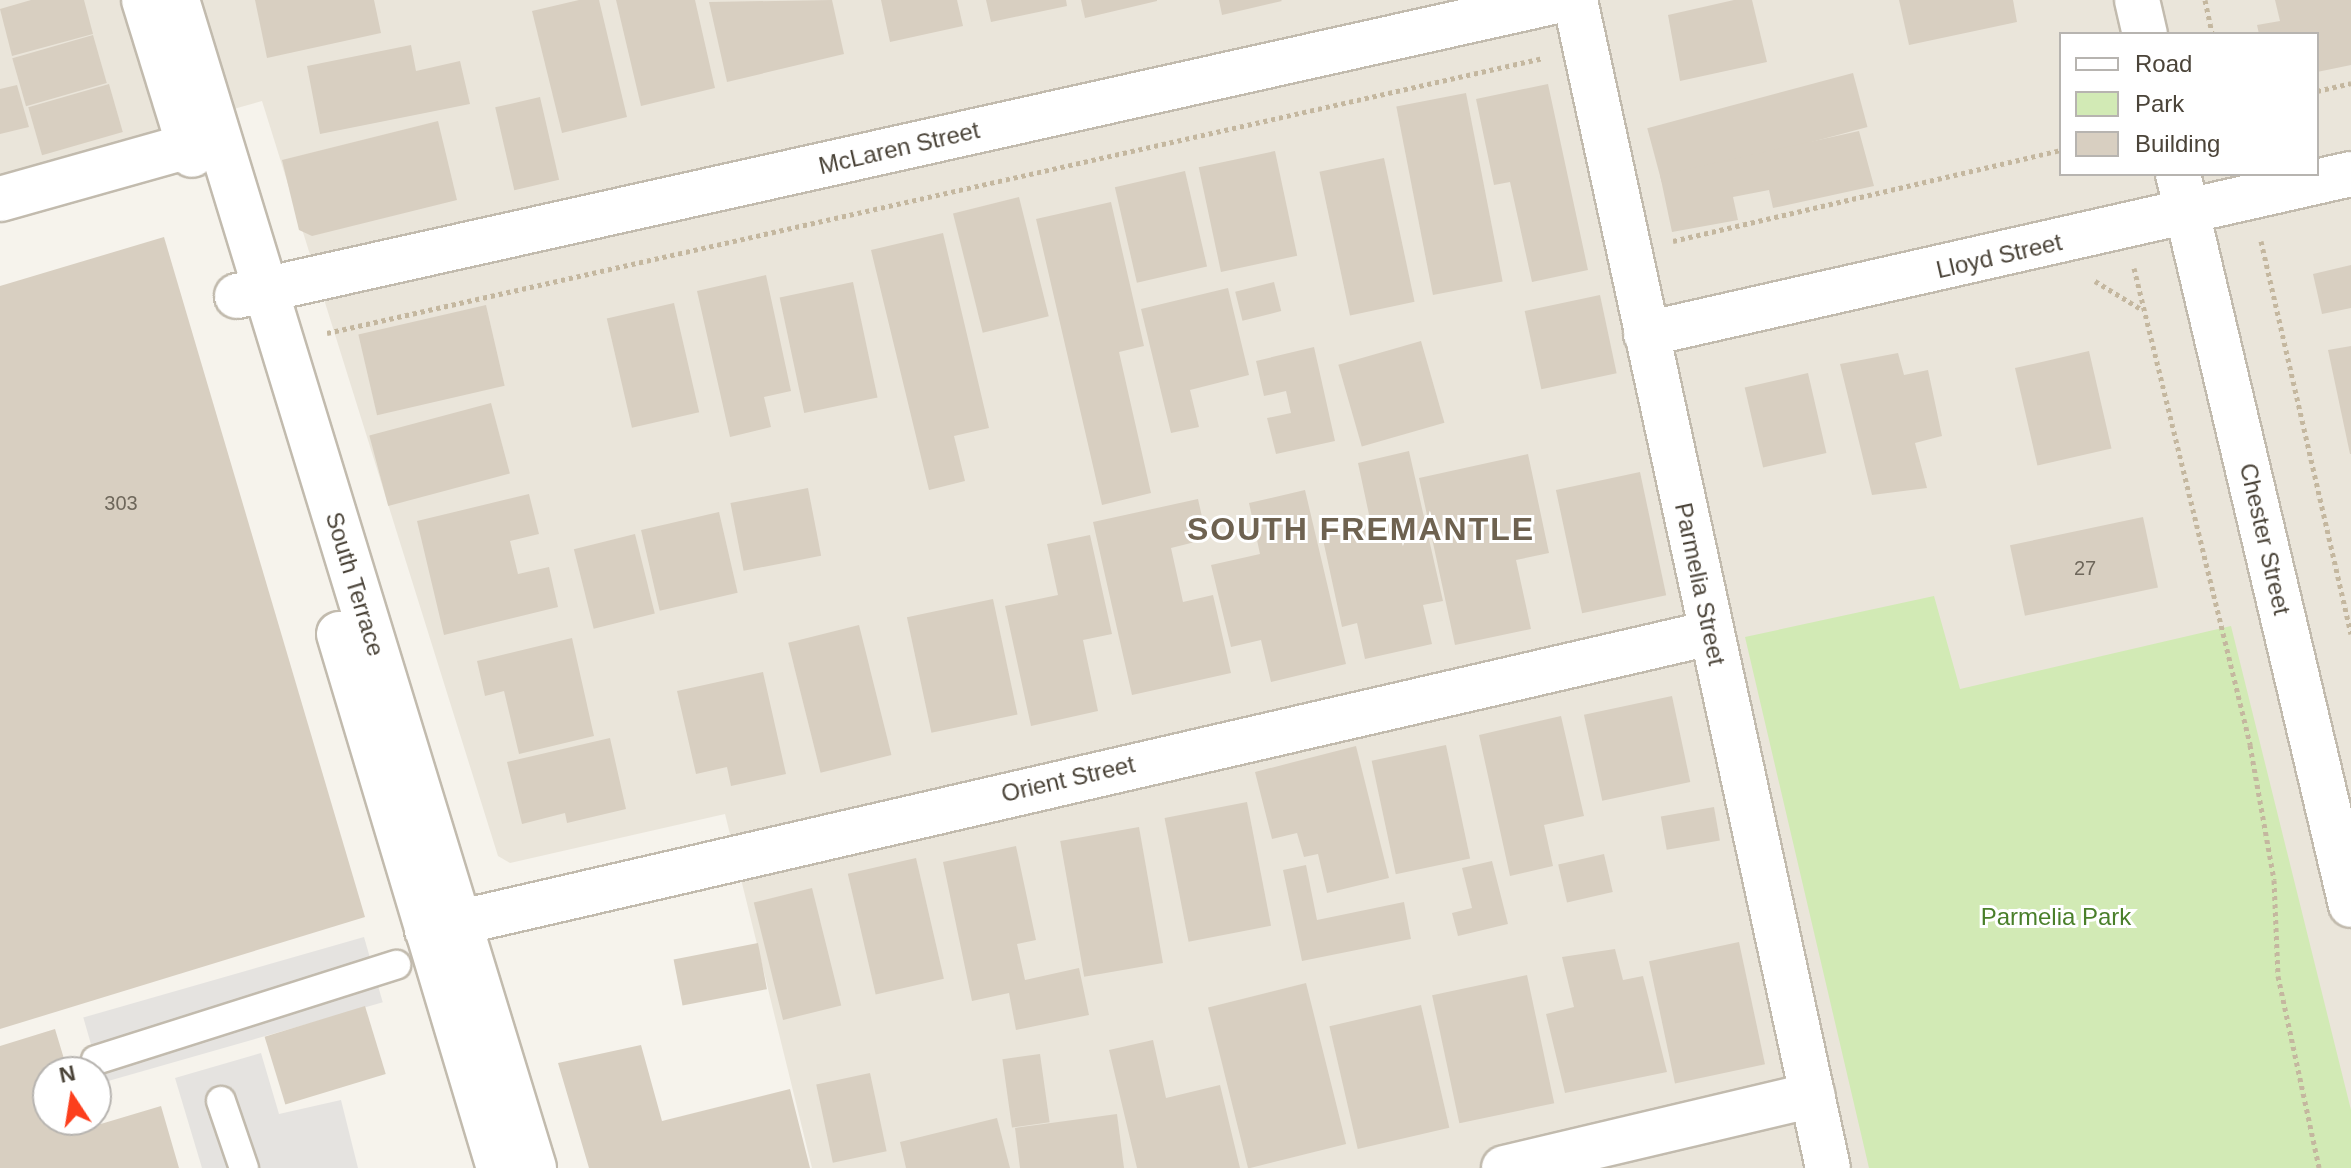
<!DOCTYPE html>
<style>
body{margin:0}
#map{position:relative;width:2351px;height:1168px;overflow:hidden;background:#f6f3ec;font-family:Arial,sans-serif}
div>[style]{position:absolute}
.residential>*{inset:0;background:#eae5da}
.green>*{inset:0;background:#d2eab5}
.parking>*{inset:0;background:#e5e3e0;transform-origin:0 0}
.building>*{inset:0;background:#d8cfc1;transform-origin:0 0}
.path>*{height:5px;margin-top:-2.5px;transform-origin:0;background:repeating-linear-gradient(90deg,#c4b79f 0 4px,transparent 0 8px)}
.roads{filter:drop-shadow(2px 0 #c2bbae) drop-shadow(-2px 0 #c2bbae) drop-shadow(0 2px #c2bbae) drop-shadow(0 -2px #c2bbae)}
.service>*{height:28px;margin:-14px;padding:0 14px;transform-origin:14px;border-radius:14px;background:#fff}
.minor>*{height:44px;margin:-22px;padding:0 22px;transform-origin:22px;border-radius:22px;background:#fff}
.tertiary>*{height:44px;margin:-22px;padding:0 22px;transform-origin:22px;border-radius:22px;background:#fff}
span{translate:-50% -50%;white-space:nowrap;text-align:center;line-height:1.15;-webkit-text-stroke:6px #fff;paint-order:stroke}
.number-label{font-size:20px;color:#6e675b}
.number-label span{-webkit-text-stroke-width:0}
.street-label{font-size:24px;color:#4b4439}
.park-label{font-size:24px;color:#4a7f2a}
.district-label{font-size:32px;color:#6e6250;font-weight:700;letter-spacing:2px}
.legend{position:absolute;left:2059px;top:32px;width:260px;height:144px;box-sizing:border-box;background:#fff;border:2px solid #b7b4b0;margin:0;padding:10px 14px;list-style:none;font-size:24px;color:#4b4439}
.legend li{display:flex;align-items:center;gap:16px;height:40px}
.legend b{width:40px;border:2px solid #b7b4b0}
.north{position:absolute;left:32px;top:1056px;width:80px;height:80px;box-sizing:border-box;background:#fff;border:2px solid #b7b4b0;border-radius:50%;rotate:348deg;font-size:22px;font-weight:700;line-height:32px;text-align:center;color:#4b4439}
.north::after{content:'';display:block;margin:auto;width:28px;height:36px;background:#fc3f1d;clip-path:polygon(50% 0,100% 100%,50% 72%,0 100%)}
</style>
<div id="map">
<div class="residential">
<div style="clip-path:polygon(evenodd,0 0,2351px 0,2351px 1168px,812px 1168px,725px 814px,510px 863px,498px 856px,262px 101px,123px 140px,0 189px,0 0,2061px 34px,2317px 34px,2317px 174px,2061px 174px,2061px 34px)"></div>
</div>
<div class="green">
<div style="clip-path:polygon(1934px 596px,1960px 689px,2231px 626px,2351px 1110px,2351px 1168px,1869px 1168px,1745px 637px)"></div>
</div>
<div class="parking">
<div style="left:364px;top:937px;width:68px;height:292px;rotate:74deg"></div>
<div style="clip-path:polygon(261px 1053px,279px 1114px,341px 1100px,358px 1168px,202px 1168px,175px 1078px)"></div>
</div>
<div class="building">
<div style="clip-path:polygon(31px 0,84px 0,93px 34px,12px 56px,0 9px)"></div>
<div style="clip-path:polygon(255px 0,374px 0,381px 33px,267px 58px)"></div>
<div style="clip-path:polygon(579px 0,599px 0,627px 117px,562px 133px,532px 11px)"></div>
<div style="clip-path:polygon(616px 0,695px 0,715px 88px,641px 106px)"></div>
<div style="clip-path:polygon(832px 0,844px 54px,727px 82px,709px 2px)"></div>
<div style="clip-path:polygon(881px 0,957px 0,963px 26px,890px 42px)"></div>
<div style="clip-path:polygon(986px 0,1066px 0,1067px 6px,991px 22px)"></div>
<div style="clip-path:polygon(1081px 0,1157px 0,1157px 1px,1085px 18px)"></div>
<div style="clip-path:polygon(1219px 0,1281px 0,1282px 1px,1222px 15px)"></div>
<div style="clip-path:polygon(1734px 0,1752px 0,1767px 62px,1680px 81px,1668px 15px)"></div>
<div style="clip-path:polygon(1899px 0,2013px 0,2017px 22px,1909px 45px)"></div>
<div style="clip-path:polygon(2275px 0,2351px 0,2351px 65px,2317px 72px,2317px 34px,2259px 34px,2257px 25px,2280px 21px)"></div>
<div style="left:93px;top:35px;width:50px;height:84px;rotate:74deg"></div>
<div style="clip-path:polygon(411px 45px,416px 71px,460px 61px,470px 104px,320px 134px,307px 66px)"></div>
<div style="left:1853px;top:73px;width:56px;height:213px;rotate:75deg"></div>
<div style="left:109px;top:84px;width:50px;height:84px;rotate:74deg"></div>
<div style="clip-path:polygon(1548px 84px,1588px 270px,1532px 282px,1510px 182px,1494px 185px,1476px 99px)"></div>
<div style="clip-path:polygon(17px 85px,29px 127px,0 134px,0 89px)"></div>
<div style="left:1466px;top:93px;width:192px;height:71px;rotate:79deg"></div>
<div style="left:540px;top:97px;width:85px;height:46px;rotate:77deg"></div>
<div style="clip-path:polygon(438px 121px,457px 200px,312px 236px,299px 230px,282px 160px)"></div>
<div style="clip-path:polygon(1859px 131px,1874px 186px,1773px 208px,1769px 190px,1733px 197px,1738px 220px,1672px 232px,1660px 175px)"></div>
<div style="left:1275px;top:151px;width:107px;height:78px;rotate:78deg"></div>
<div style="left:1384px;top:158px;width:147px;height:66px;rotate:78deg"></div>
<div style="left:1185px;top:171px;width:98px;height:72px;rotate:77deg"></div>
<div style="left:1019px;top:197px;width:123px;height:68px;rotate:76deg"></div>
<div style="clip-path:polygon(1111px 202px,1144px 346px,1119px 352px,1151px 493px,1102px 505px,1036px 219px)"></div>
<div style="clip-path:polygon(943px 233px,989px 428px,954px 436px,965px 481px,929px 490px,871px 250px)"></div>
<div style="clip-path:polygon(164px 237px,365px 917px,0 1029px,0 286px)"></div>
<div style="clip-path:polygon(2351px 265px,2351px 308px,2322px 314px,2313px 274px)"></div>
<div style="clip-path:polygon(766px 275px,791px 391px,764px 397px,771px 427px,730px 437px,697px 291px)"></div>
<div style="left:853px;top:282px;width:118px;height:75px;rotate:78deg"></div>
<div style="left:1274px;top:282px;width:30px;height:40px;rotate:76deg"></div>
<div style="clip-path:polygon(1228px 288px,1249px 375px,1190px 390px,1199px 427px,1171px 433px,1141px 309px)"></div>
<div style="left:1600px;top:295px;width:80px;height:77px;rotate:78deg"></div>
<div style="left:674px;top:303px;width:112px;height:69px;rotate:77deg"></div>
<div style="left:486px;top:305px;width:83px;height:131px;rotate:77deg"></div>
<div style="left:1421px;top:341px;width:85px;height:86px;rotate:74deg"></div>
<div style="clip-path:polygon(2351px 346px,2351px 454px,2350px 454px,2328px 350px)"></div>
<div style="clip-path:polygon(1314px 347px,1335px 441px,1276px 454px,1267px 418px,1291px 413px,1286px 391px,1264px 396px,1256px 361px)"></div>
<div style="left:2089px;top:351px;width:100px;height:76px;rotate:77deg"></div>
<div style="clip-path:polygon(1898px 353px,1904px 375px,1928px 370px,1942px 436px,1915px 443px,1927px 488px,1872px 495px,1840px 364px)"></div>
<div style="left:1808px;top:373px;width:82px;height:65px;rotate:77deg"></div>
<div style="left:491px;top:403px;width:73px;height:126px;rotate:75deg"></div>
<div style="clip-path:polygon(1409px 451px,1443px 601px,1423px 605px,1432px 644px,1365px 659px,1357px 623px,1342px 627px,1322px 535px,1371px 524px,1358px 463px)"></div>
<div style="clip-path:polygon(1528px 454px,1549px 553px,1516px 560px,1531px 629px,1455px 645px,1419px 478px)"></div>
<div style="left:1640px;top:472px;width:126px;height:86px;rotate:78deg"></div>
<div style="left:808px;top:488px;width:69px;height:79px;rotate:79deg"></div>
<div style="clip-path:polygon(1305px 490px,1346px 664px,1271px 682px,1261px 640px,1231px 647px,1211px 565px,1260px 554px,1249px 503px)"></div>
<div style="clip-path:polygon(529px 494px,539px 534px,510px 541px,518px 574px,549px 567px,558px 607px,444px 635px,417px 521px)"></div>
<div style="clip-path:polygon(1198px 499px,1207px 539px,1171px 548px,1183px 602px,1213px 595px,1231px 673px,1132px 695px,1093px 522px)"></div>
<div style="left:719px;top:512px;width:83px;height:80px;rotate:77deg"></div>
<div style="left:2143px;top:517px;width:72px;height:136px;rotate:78deg"></div>
<div style="left:635px;top:534px;width:82px;height:63px;rotate:76deg"></div>
<div style="clip-path:polygon(1090px 535px,1112px 634px,1083px 640px,1098px 711px,1031px 726px,1005px 606px,1058px 595px,1047px 544px)"></div>
<div style="left:993px;top:599px;width:118px;height:88px;rotate:78deg"></div>
<div style="left:859px;top:625px;width:134px;height:73px;rotate:76deg"></div>
<div style="clip-path:polygon(572px 638px,594px 736px,519px 754px,504px 691px,485px 696px,477px 661px)"></div>
<div style="clip-path:polygon(763px 672px,786px 774px,731px 786px,727px 767px,696px 774px,677px 691px)"></div>
<div style="left:1672px;top:696px;width:88px;height:90px;rotate:78deg"></div>
<div style="clip-path:polygon(1561px 716px,1584px 816px,1544px 825px,1553px 866px,1510px 876px,1479px 735px)"></div>
<div style="clip-path:polygon(610px 738px,626px 809px,567px 823px,565px 813px,522px 824px,507px 762px)"></div>
<div style="left:1446px;top:745px;width:116px;height:76px;rotate:78deg"></div>
<div style="clip-path:polygon(1356px 746px,1389px 878px,1327px 893px,1318px 854px,1304px 857px,1297px 833px,1272px 839px,1255px 772px)"></div>
<div style="left:1247px;top:802px;width:126px;height:84px;rotate:79deg"></div>
<div style="left:1714px;top:807px;width:34px;height:54px;rotate:80deg"></div>
<div style="left:1139px;top:827px;width:138px;height:80px;rotate:80deg"></div>
<div style="clip-path:polygon(1016px 846px,1036px 940px,1017px 944px,1025px 980px,1079px 968px,1089px 1015px,1016px 1030px,1009px 993px,972px 1001px,943px 862px)"></div>
<div style="left:1604px;top:854px;width:39px;height:47px;rotate:77deg"></div>
<div style="left:916px;top:858px;width:124px;height:70px;rotate:77deg"></div>
<div style="clip-path:polygon(1492px 861px,1508px 924px,1458px 936px,1452px 913px,1472px 908px,1462px 868px)"></div>
<div style="clip-path:polygon(1306px 865px,1317px 920px,1404px 902px,1411px 939px,1302px 961px,1283px 870px)"></div>
<div style="left:812px;top:888px;width:121px;height:60px;rotate:76deg"></div>
<div style="left:1739px;top:942px;width:125px;height:92px;rotate:78deg"></div>
<div style="left:758px;top:943px;width:47px;height:86px;rotate:79deg"></div>
<div style="clip-path:polygon(1615px 949px,1623px 980px,1643px 976px,1667px 1072px,1565px 1093px,1546px 1014px,1574px 1007px,1562px 957px)"></div>
<div style="left:1527px;top:975px;width:131px;height:97px;rotate:78deg"></div>
<div style="left:1306px;top:983px;width:166px;height:101px;rotate:76deg"></div>
<div style="left:1421px;top:1005px;width:126px;height:94px;rotate:77deg"></div>
<div style="left:365px;top:1006px;width:71px;height:105px;rotate:73deg"></div>
<div style="clip-path:polygon(55px 1029px,68px 1072px,48px 1072px,48px 1120px,82px 1120px,84px 1129px,161px 1106px,179px 1168px,0 1168px,0 1046px)"></div>
<div style="clip-path:polygon(1153px 1040px,1166px 1098px,1220px 1085px,1240px 1168px,1137px 1168px,1109px 1050px)"></div>
<div style="clip-path:polygon(641px 1045px,662px 1121px,790px 1089px,810px 1168px,589px 1168px,558px 1063px)"></div>
<div style="left:1040px;top:1054px;width:69px;height:38px;rotate:82deg"></div>
<div style="left:870px;top:1073px;width:80px;height:55px;rotate:78deg"></div>
<div style="clip-path:polygon(1117px 1114px,1124px 1168px,1020px 1168px,1015px 1128px)"></div>
<div style="clip-path:polygon(997px 1118px,1010px 1168px,906px 1168px,900px 1142px)"></div>
</div>
<div class="path">
<div style="left:2205px;top:0;width:35px;rotate:78deg"></div>
<div style="left:2317px;top:91px;width:35px;rotate:-13deg"></div>
<div style="left:1673px;top:241px;width:399px;rotate:-13.2deg"></div>
<div style="left:2261px;top:241px;width:403px;rotate:77.1deg"></div>
<div style="left:2134px;top:268px;width:491px;rotate:76.3deg"></div>
<div style="left:2250px;top:745px;width:137px;rotate:79.9deg"></div>
<div style="left:2274px;top:880px;width:96px;rotate:87.6deg"></div>
<div style="left:2278px;top:976px;width:196px;rotate:77.9deg"></div>
<div style="left:2095px;top:281px;width:54px;rotate:31.3deg"></div>
<div style="left:327px;top:333px;width:1247px;rotate:-12.74deg"></div>
</div>
<div class="roads">
<div class="service">
<div style="left:96px;top:1060px;width:315px;rotate:-17.6deg"></div>
<div style="left:221px;top:1101px;width:71px;rotate:71.1deg"></div>
</div>
<div class="minor">
<div style="left:1575px;top:0;width:1195px;rotate:77.78deg"></div>
<div style="left:2137px;top:0;width:35px;rotate:77deg"></div>
<div style="left:2178px;top:174px;width:751px;rotate:76.69deg"></div>
<div style="left:0;top:199px;width:196px;rotate:-15.7deg"></div>
<div style="left:237px;top:296px;width:1357px;rotate:-12.6deg"></div>
<div style="left:1646px;top:334px;width:723px;rotate:-12.79deg"></div>
<div style="left:427px;top:930px;width:1317px;rotate:-13.03deg"></div>
<div style="left:1504px;top:1168px;width:317px;rotate:-13.3deg"></div>
</div>
<div class="tertiary">
<div style="left:144px;top:0;width:162px;rotate:72.8deg"></div>
<div style="left:177px;top:0;width:1221px;rotate:73deg"></div>
<div style="left:339px;top:634px;width:557px;rotate:73.32deg"></div>
</div>
</div>
<div class="number-label">
<span style="left:121px;top:503px">303</span>
<span style="left:2085px;top:568px">27</span>
</div>
<div class="street-label">
<span style="left:899px;top:148px;rotate:-13deg">McLaren Street</span>
<span style="left:1999px;top:256px;rotate:-13deg">Lloyd Street</span>
<span style="left:2265px;top:539px;rotate:77deg">Chester Street</span>
<span style="left:355px;top:584px;rotate:73deg">South Terrace</span>
<span style="left:1700px;top:584px;rotate:78deg">Parmelia Street</span>
<span style="left:1068px;top:779px;rotate:-13deg">Orient Street</span>
</div>
<div class="park-label">
<span style="left:2056px;top:917px">Parmelia Park</span>
</div>
<div class="district-label">
<span style="left:1361px;top:529px">SOUTH FREMANTLE</span>
</div>
<ul class="legend">
<li><b style="height:10px;background:#fff"></b>Road</li>
<li><b style="height:22px;background:#d2eab5"></b>Park</li>
<li><b style="height:22px;background:#d8cfc1"></b>Building</li>
</ul>
<div class="north">N</div>
</div>
